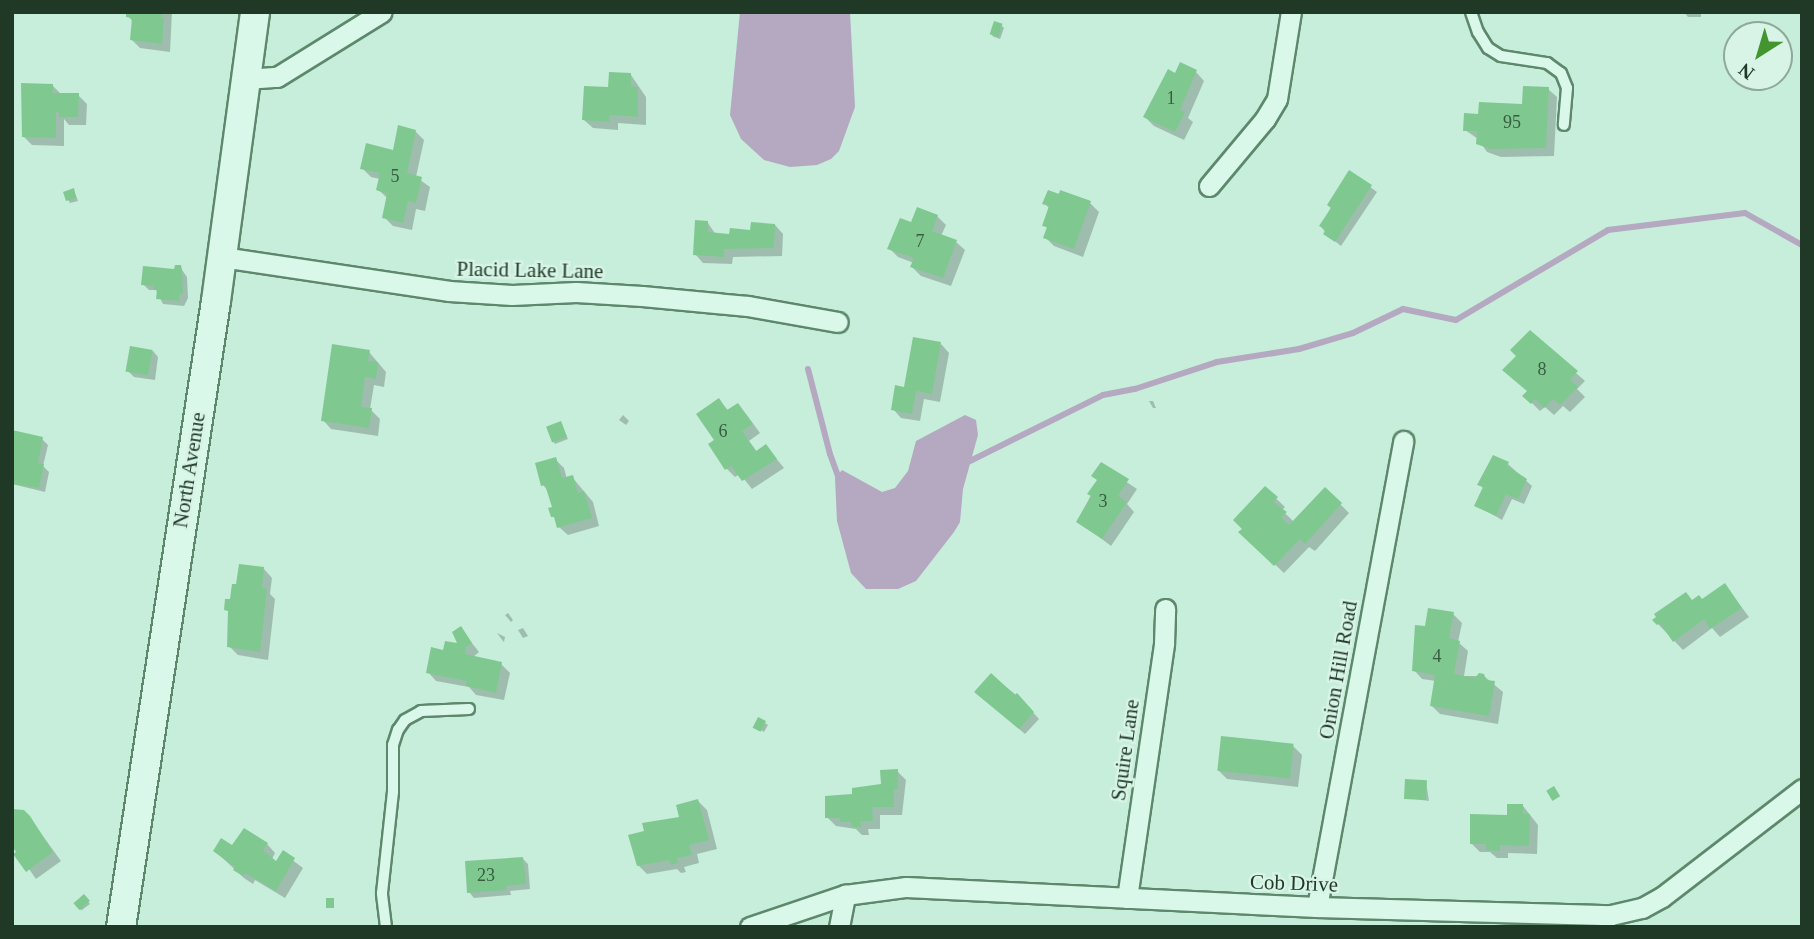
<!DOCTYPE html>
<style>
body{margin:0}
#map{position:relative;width:1814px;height:939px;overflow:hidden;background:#c7eddb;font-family:Georgia,serif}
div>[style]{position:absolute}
.water>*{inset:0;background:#b5a8c1}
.shadow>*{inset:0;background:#0003;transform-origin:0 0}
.stream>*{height:6px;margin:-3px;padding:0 3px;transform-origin:3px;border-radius:3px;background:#b5a8c1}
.building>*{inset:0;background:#7fc990;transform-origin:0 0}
.roads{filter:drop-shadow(2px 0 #5d886c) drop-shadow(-2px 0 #5d886c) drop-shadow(0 2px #5d886c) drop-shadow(0 -2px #5d886c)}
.lane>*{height:10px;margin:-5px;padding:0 5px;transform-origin:5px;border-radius:5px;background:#daf8e9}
.street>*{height:19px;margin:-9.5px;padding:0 9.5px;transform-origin:9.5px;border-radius:9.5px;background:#daf8e9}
.secondary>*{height:28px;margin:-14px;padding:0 14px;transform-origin:14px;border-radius:14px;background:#daf8e9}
span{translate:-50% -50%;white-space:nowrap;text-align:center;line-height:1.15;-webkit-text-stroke:5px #d7f4e6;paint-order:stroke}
.number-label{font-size:18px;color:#385d41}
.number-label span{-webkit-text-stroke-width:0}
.street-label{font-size:21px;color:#203927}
.frame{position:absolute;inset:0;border:14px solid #203927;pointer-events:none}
.north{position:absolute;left:1723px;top:21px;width:70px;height:70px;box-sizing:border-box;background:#d7f4e6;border:2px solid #8ea99a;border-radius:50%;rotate:217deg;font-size:19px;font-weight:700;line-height:28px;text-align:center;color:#203927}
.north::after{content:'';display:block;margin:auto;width:24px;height:32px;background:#43952f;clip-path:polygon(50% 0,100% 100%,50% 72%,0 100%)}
</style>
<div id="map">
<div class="water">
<div style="clip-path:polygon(740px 12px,850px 12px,855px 107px,839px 151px,831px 159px,817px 165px,790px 167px,764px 160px,741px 139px,730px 115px)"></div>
<div style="clip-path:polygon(965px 415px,976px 420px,978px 435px,963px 489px,960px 522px,954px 532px,916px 581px,898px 589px,866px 589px,851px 573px,837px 521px,835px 478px,842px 470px,882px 492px,895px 488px,908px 471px,916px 441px)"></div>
</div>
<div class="shadow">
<div style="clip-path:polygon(128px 12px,172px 12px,170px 52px,140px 48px,132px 40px,133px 22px,128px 16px)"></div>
<div style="clip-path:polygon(1684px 12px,1701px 12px,1701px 17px,1688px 17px)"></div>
<div style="clip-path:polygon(1002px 26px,1004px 28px,1000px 39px,992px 36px)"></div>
<div style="clip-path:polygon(1196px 72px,1204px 81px,1188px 118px,1193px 122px,1184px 140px,1154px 126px,1145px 117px,1176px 75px)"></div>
<div style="clip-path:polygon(631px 75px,646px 97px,646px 125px,618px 123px,618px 130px,593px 128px,584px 120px,610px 89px)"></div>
<div style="clip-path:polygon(52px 85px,62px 95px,78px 95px,87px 104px,86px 125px,69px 125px,64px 119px,64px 146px,32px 145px,23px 136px)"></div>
<div style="clip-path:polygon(1548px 89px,1557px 97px,1554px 156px,1501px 157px,1487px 152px,1478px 139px,1465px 130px,1480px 115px,1523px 106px)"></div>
<div style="clip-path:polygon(415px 131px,424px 140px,416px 177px,430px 187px,425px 211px,416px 209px,412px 230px,393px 226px,384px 217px,387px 198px,378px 189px,380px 179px,371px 177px,362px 168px,394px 152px)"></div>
<div style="clip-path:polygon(1350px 172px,1377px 192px,1341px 246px,1326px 234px,1321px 226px)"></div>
<div style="clip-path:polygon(74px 190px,78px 201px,70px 203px,68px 200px)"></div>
<div style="clip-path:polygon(1061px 192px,1090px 203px,1099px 212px,1083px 257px,1054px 246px,1045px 237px,1048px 229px,1044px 225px,1050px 209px,1044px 203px)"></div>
<div style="clip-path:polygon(937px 216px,946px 225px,941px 236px,956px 242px,965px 250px,951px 286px,921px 276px,912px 267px,914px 263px,898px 257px,889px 248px,912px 224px)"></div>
<div style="clip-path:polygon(708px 223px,716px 235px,731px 236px,775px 225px,783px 234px,782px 256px,733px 257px,732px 264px,703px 263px,695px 254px)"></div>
<div style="clip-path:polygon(180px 267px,187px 277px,188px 298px,184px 306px,163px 304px,156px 290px,149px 290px,143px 284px)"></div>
<div style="clip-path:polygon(1530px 332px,1585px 381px,1577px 389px,1585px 397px,1570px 412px,1563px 406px,1554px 415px,1545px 407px,1540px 411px,1525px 396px,1529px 392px,1518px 356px)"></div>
<div style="clip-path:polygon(941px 344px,949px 353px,940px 402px,924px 399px,920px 421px,901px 418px,893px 409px)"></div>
<div style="clip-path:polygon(153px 351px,158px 357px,155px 380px,134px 377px,128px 371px)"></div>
<div style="clip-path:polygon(369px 352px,386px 372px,384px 387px,374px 385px,370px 409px,380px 419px,378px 436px,331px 429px,323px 420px)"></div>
<div style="clip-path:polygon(718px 400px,729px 411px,738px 405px,746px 414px,760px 433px,749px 441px,757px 452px,766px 446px,784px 468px,752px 489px,740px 474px,735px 477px,727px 469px,716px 441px)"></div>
<div style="clip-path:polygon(1149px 401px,1153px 401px,1156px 408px,1153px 408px)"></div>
<div style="clip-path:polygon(623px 415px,629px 421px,626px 425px,619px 420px)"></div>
<div style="clip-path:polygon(560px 423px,568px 439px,555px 444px,553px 441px)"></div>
<div style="clip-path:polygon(12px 432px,42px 439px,48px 445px,43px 466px,49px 472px,45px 492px,12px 484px)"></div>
<div style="clip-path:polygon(555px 459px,564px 468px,567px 479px,572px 477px,593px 502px,599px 526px,568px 535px,559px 527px,549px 492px,543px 485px)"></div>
<div style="clip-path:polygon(1508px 464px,1532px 486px,1524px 504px,1512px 499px,1502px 520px,1476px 505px,1484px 489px,1479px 484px)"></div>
<div style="clip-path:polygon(1101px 465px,1137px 489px,1127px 504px,1134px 512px,1111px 546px,1078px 521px,1098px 481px)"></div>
<div style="clip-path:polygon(1265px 488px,1285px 507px,1282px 510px,1294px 522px,1325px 489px,1349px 513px,1315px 551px,1309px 547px,1284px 573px,1241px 532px)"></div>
<div style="clip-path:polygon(264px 569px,272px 578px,270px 594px,275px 599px,268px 660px,238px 655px,229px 646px,230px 613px,226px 609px)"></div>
<div style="clip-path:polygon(1725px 585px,1749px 617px,1720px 637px,1712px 628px,1683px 650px,1658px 624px,1658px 618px,1693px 601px,1703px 601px)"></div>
<div style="clip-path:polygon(508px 613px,513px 620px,511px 622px,505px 615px)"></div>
<div style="clip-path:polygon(1453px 614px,1462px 623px,1458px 642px,1468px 651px,1464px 676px,1484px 676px,1503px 692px,1498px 724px,1440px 714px,1431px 705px,1436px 681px,1422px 679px,1414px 670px,1426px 628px)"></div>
<div style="clip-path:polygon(460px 628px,479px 652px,472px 658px,501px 664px,510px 673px,504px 700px,476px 695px,469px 687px,436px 681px,428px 672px,445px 652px,460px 646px)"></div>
<div style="clip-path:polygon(523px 628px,528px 636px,523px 638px,518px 630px)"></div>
<div style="clip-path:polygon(497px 633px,505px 637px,504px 642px,503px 641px)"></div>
<div style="clip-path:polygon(991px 675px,1021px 699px,1039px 719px,1025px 734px,982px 697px)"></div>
<div style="clip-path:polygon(765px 723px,768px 725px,764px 732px,756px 727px)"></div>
<div style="clip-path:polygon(1293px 746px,1302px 755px,1298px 787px,1227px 779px,1218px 770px)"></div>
<div style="clip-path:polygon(897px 771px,906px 780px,902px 815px,880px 815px,880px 829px,868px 829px,869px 835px,862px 835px,856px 829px,836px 826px,827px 817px,854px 795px,882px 786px)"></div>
<div style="clip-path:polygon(1426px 782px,1429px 801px,1406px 798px)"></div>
<div style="clip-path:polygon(698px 801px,707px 810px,717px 849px,697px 854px,699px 863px,684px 867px,686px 872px,681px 873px,677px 869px,647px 874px,638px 865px)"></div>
<div style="clip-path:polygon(1523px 806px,1538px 825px,1537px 854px,1508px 853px,1508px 858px,1497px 858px,1490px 852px,1480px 852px,1471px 843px)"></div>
<div style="clip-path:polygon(32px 821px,61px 861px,36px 879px,13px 846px)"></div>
<div style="clip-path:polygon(267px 844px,275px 853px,272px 859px,277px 863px,283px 853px,303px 868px,285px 898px,255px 880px,253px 884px,244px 878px,215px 851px)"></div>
<div style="clip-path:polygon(523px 859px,528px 864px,530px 889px,510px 891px,511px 895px,474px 898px,469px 892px)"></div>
<div style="left:84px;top:896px;width:10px;height:11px;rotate:53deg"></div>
</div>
<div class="stream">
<div style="left:808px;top:369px;width:88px;rotate:75.5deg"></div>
<div style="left:830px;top:454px;width:29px;rotate:70deg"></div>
<div style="left:964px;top:464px;width:155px;rotate:-26.4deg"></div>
<div style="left:1103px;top:395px;width:33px;rotate:-11deg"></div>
<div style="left:1135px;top:389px;width:86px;rotate:-18.2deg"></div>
<div style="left:1217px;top:362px;width:83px;rotate:-9deg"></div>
<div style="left:1299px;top:349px;width:56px;rotate:-16.5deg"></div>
<div style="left:1353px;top:333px;width:55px;rotate:-25.6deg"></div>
<div style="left:1403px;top:309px;width:54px;rotate:11.7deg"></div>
<div style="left:1456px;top:320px;width:177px;rotate:-30.6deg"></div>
<div style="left:1608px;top:230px;width:138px;rotate:-7.1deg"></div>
<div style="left:1745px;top:213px;width:65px;rotate:29.3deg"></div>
</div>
<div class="building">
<div style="clip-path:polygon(126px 12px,161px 12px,161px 17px,164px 18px,162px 44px,130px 40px,132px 18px,126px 17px)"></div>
<div style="left:994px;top:21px;width:9px;height:14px;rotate:18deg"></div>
<div style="clip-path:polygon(1180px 62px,1197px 70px,1180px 110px,1185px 112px,1175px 132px,1143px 117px,1168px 69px,1175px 73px)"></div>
<div style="clip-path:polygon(609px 72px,631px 73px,631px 86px,638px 87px,638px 117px,610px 115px,609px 122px,582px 120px,584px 86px,608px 87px)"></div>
<div style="clip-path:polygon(21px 83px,53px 84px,53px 93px,79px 93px,78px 117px,59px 117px,59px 112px,56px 112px,56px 138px,22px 137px)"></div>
<div style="clip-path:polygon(1523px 86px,1549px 87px,1546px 148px,1491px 149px,1476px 144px,1477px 131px,1463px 131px,1464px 113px,1478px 114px,1479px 102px,1522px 104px)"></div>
<div style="clip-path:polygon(398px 125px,416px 130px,407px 173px,422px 177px,416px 203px,408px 201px,403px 223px,382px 218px,387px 194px,376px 190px,380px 173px,360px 169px,366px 143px,393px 150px)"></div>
<div style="clip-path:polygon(1349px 170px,1372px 185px,1335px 242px,1323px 234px,1326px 230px,1319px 226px,1331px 208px,1327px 205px)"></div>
<div style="clip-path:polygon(74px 188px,76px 198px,66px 201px,63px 192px)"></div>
<div style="clip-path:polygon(1048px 190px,1059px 194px,1060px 190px,1091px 201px,1074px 249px,1043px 238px,1047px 227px,1042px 226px,1049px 206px,1042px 204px)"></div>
<div style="clip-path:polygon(917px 207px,938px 215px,932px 231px,957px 240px,943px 278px,910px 267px,914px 258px,887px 249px,900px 218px,911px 222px)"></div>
<div style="clip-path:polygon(695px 220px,708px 221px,708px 232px,729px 234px,730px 228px,750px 230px,751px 222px,775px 224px,774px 248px,724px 249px,724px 257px,693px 255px)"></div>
<div style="clip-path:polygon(175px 265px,181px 265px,182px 270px,183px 294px,180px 293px,179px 301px,156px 299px,157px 290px,153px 290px,153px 286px,141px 285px,143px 266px,174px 269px)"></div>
<div style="clip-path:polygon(1530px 330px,1578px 371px,1570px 379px,1578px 387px,1560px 405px,1553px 399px,1544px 408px,1535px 399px,1531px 404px,1522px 396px,1527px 391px,1502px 370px,1516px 356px,1510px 350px)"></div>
<div style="clip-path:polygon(913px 337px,941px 342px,932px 394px,916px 391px,912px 414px,891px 410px,895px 385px,904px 387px)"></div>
<div style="clip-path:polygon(332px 344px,370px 350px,368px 361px,378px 362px,376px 379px,365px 377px,361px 407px,372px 408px,369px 428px,321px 421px)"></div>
<div style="left:130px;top:346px;width:23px;height:26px;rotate:10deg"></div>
<div style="clip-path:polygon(719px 398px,727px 410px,738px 403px,753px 424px,742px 431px,756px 451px,766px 444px,777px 459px,742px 481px,731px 466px,725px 470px,708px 444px,714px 440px,696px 414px)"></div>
<div style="left:561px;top:421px;width:17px;height:16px;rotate:69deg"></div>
<div style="clip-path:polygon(12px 430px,43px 437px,38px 463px,44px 464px,39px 488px,13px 484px)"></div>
<div style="clip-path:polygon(1493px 455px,1509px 462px,1507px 466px,1527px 479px,1518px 499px,1506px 494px,1496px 516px,1474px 506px,1483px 487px,1477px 485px)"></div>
<div style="clip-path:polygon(556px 457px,562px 478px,573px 475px,578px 493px,584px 491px,592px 518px,557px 528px,554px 517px,551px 517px,548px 508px,552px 507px,545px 485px,541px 486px,535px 463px)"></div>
<div style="clip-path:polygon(1101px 462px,1129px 479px,1118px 496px,1127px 502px,1102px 539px,1076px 522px,1091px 496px,1087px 494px,1097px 480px,1091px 476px)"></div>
<div style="clip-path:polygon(1265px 486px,1278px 497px,1273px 502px,1287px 512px,1281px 517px,1289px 525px,1325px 487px,1342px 503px,1305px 544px,1300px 539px,1274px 566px,1238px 532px,1242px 529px,1233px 520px)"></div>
<div style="clip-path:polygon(239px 564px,264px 567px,262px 588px,267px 589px,260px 652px,227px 647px,228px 611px,224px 610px,225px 599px,230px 599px,232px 584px,236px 584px)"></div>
<div style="clip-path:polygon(1725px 583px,1742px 608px,1710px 629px,1704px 619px,1673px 642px,1660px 623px,1657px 625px,1652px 620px,1656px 617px,1654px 614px,1686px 592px,1692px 600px,1699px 595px,1702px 599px)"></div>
<div style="clip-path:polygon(1428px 608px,1454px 612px,1449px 638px,1460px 641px,1454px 674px,1475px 678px,1479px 673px,1484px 674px,1486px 680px,1495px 681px,1489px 716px,1430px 706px,1435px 675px,1412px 671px,1415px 625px,1425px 626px)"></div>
<div style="clip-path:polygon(461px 626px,472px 643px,466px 647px,465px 654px,502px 662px,496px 693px,466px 686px,467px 681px,426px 673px,431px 647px,443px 650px,445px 641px,457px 643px,452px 632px)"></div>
<div style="clip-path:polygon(991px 673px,1015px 695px,1017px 693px,1034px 712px,1019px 729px,974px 692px)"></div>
<div style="left:758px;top:717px;width:9px;height:12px;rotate:27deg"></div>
<div style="left:1221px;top:736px;width:73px;height:35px;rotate:6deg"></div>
<div style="clip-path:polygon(898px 769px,898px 789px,894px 789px,894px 807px,872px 807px,873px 821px,860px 821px,861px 827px,852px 827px,851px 822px,840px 822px,840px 818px,825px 818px,825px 796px,852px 794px,852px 788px,881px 784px,880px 770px)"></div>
<div style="left:1405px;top:779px;width:22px;height:20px;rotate:3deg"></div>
<div style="left:1554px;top:786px;width:12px;height:9px;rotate:59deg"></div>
<div style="clip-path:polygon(698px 799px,709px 840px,689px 845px,692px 855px,677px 858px,678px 863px,671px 865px,669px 860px,637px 866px,628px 835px,644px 831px,642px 823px,679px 817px,676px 805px)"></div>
<div style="clip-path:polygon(1507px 804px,1523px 804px,1523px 814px,1530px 814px,1529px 846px,1500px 845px,1500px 851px,1486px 850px,1486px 844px,1470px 844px,1470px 814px,1507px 815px)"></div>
<div style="clip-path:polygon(12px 809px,24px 810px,30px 816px,53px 852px,26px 872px,13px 854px,16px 852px,12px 846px)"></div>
<div style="clip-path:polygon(244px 828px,268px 843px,263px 850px,276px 861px,283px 850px,295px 858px,276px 891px,245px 873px,243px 876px,233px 870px,235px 867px,213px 851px,221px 838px,232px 845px)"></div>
<div style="clip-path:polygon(523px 857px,526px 884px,506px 886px,506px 890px,467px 893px,465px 861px)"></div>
<div style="left:84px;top:894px;width:9px;height:14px;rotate:49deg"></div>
<div style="left:326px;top:898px;width:8px;height:10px"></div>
</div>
<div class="roads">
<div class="lane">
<div style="left:1471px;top:12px;width:21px;rotate:71deg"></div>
<div style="left:1478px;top:32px;width:19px;rotate:58deg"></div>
<div style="left:1488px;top:48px;width:15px;rotate:32deg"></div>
<div style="left:1501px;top:56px;width:47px;rotate:8.7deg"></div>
<div style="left:1547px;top:63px;width:17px;rotate:36deg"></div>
<div style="left:1561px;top:73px;width:16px;rotate:68deg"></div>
<div style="left:1567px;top:88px;width:37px;rotate:95deg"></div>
<div style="left:386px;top:927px;width:34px;rotate:-97deg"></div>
<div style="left:382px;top:893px;width:102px;rotate:-83.8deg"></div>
<div style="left:393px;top:792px;width:47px;rotate:-90deg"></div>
<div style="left:393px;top:745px;width:16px;rotate:-72deg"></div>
<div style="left:398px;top:730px;width:12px;rotate:-55deg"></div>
<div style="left:405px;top:720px;width:18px;rotate:-29deg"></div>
<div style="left:421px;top:711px;width:48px;rotate:-2.4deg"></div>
</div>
<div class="street">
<div style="left:246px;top:79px;width:31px;rotate:-4deg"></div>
<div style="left:277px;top:77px;width:123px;rotate:-31.8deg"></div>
<div style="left:1209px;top:186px;width:87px;rotate:-50.1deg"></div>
<div style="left:1265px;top:119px;width:23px;rotate:-59deg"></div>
<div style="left:1277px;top:99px;width:88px;rotate:-80.9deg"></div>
<div style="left:222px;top:257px;width:230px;rotate:8.5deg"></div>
<div style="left:449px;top:291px;width:63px;rotate:3.6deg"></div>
<div style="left:512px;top:295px;width:64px;rotate:-2.7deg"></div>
<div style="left:576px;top:292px;width:66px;rotate:3.5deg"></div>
<div style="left:642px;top:296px;width:106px;rotate:5.4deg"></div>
<div style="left:748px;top:306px;width:91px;rotate:10.1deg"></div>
<div style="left:1127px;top:898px;width:258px;rotate:-81.7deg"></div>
<div style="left:1164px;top:643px;width:34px;rotate:-88deg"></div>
<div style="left:1317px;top:907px;width:474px;rotate:-79.5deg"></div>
<div style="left:750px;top:927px;width:100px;rotate:-18.6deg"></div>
<div style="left:845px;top:895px;width:62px;rotate:-7.5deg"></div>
<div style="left:906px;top:887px;width:411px;rotate:2.8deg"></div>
<div style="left:1317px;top:907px;width:294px;rotate:1.6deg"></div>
<div style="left:1611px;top:915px;width:32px;rotate:-13deg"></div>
<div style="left:1642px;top:908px;width:23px;rotate:-29deg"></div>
<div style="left:1662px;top:897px;width:177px;rotate:-37.6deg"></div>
<div style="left:839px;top:927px;width:33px;rotate:-79deg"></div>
</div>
<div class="secondary">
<div style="left:121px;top:927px;width:633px;rotate:-81.37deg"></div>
<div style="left:216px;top:301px;width:292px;rotate:-82.3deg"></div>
</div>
</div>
<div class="number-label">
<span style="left:1171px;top:98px">1</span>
<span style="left:1512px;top:122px">95</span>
<span style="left:395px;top:176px">5</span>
<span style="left:920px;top:241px">7</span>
<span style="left:1542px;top:369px">8</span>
<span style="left:723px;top:431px">6</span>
<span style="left:1103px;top:501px">3</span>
<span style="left:1437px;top:656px">4</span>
<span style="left:486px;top:875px">23</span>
</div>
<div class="street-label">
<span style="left:530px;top:270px;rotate:1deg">Placid Lake Lane</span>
<span style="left:189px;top:470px;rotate:-81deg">North Avenue</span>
<span style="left:1338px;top:670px;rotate:-80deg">Onion Hill Road</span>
<span style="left:1125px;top:750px;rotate:-82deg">Squire Lane</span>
<span style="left:1294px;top:883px;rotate:2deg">Cob Drive</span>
</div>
<div class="frame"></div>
<div class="north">N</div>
</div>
